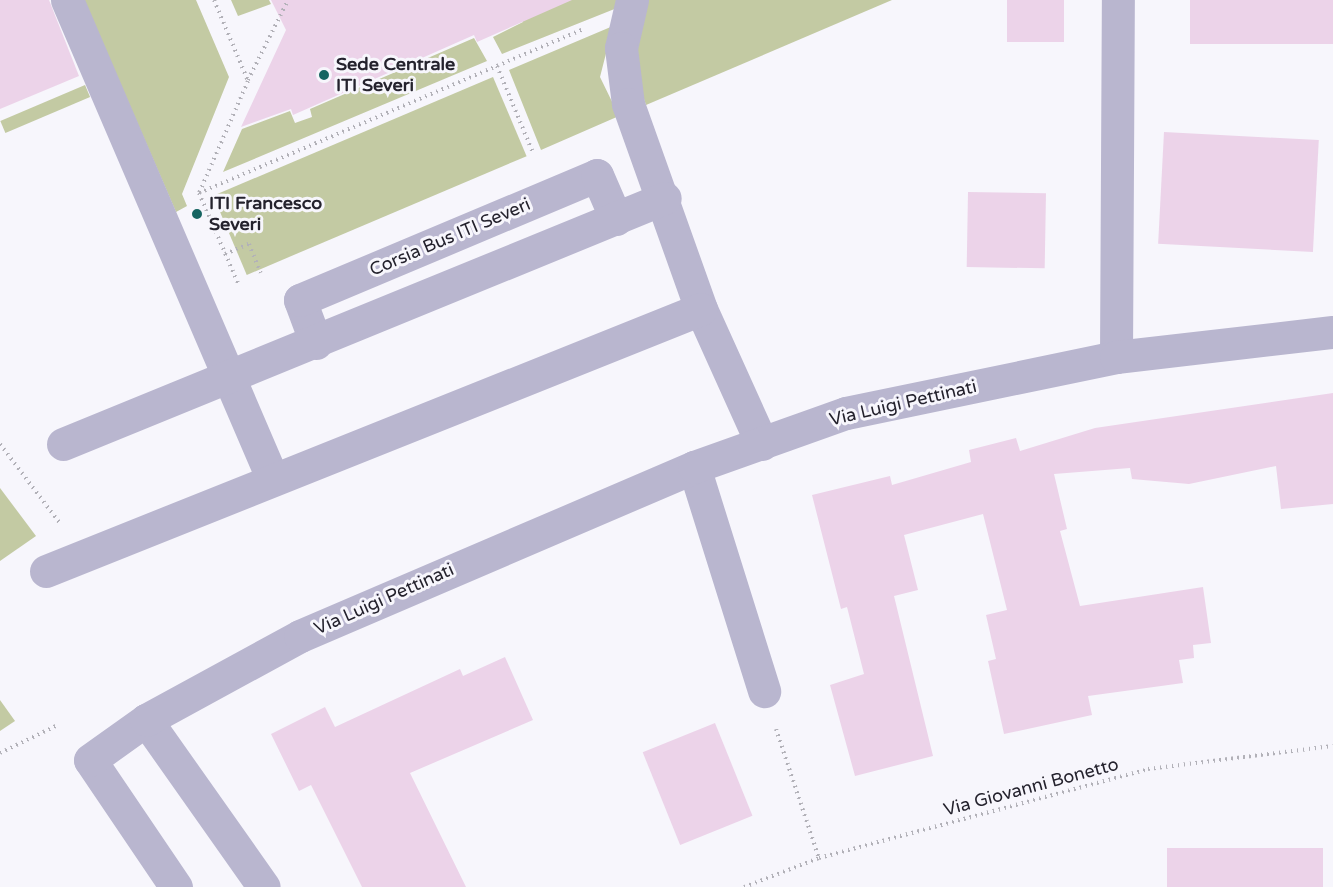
<!DOCTYPE html>
<style>
body{margin:0}
#map{position:relative;width:1333px;height:887px;overflow:hidden;background:#f7f6fc;font-family:"Varela Round",sans-serif}
div>[style]{position:absolute}
.green>*{inset:0;background:#c3caa3;transform-origin:0 0}
.building>*{inset:0;background:#ecd3e9;transform-origin:0 0}
.path>*{height:4px;margin-top:-2px;transform-origin:0;background:repeating-linear-gradient(90deg,#b2b1b8 0 1.5px,transparent 0 6px)}
.minor>*{height:33px;margin:-16.5px;padding:0 16.5px;transform-origin:16.5px;border-radius:16.5px;background:#b9b6cf}
.dots>*{width:16px;height:16px;translate:-50% -50%;box-sizing:border-box;border:3px solid #f7f6fc;border-radius:50%}
span{translate:-50% -50%;white-space:nowrap;text-align:center;line-height:1.15;-webkit-text-stroke:6px #f7f6fc;paint-order:stroke}
.poi-label{font-size:18px;color:#24222d;font-weight:700}
.left{translate:0 -50%;text-align:left}
.street-label{font-size:18px;color:#24222d}
</style>
<div id="map">
<div class="green">
<div style="clip-path:polygon(84px 0,196px 0,229px 77px,182px 194px,187px 206px,176px 212px)"></div>
<div style="clip-path:polygon(231px 0,269px 0,271px 4px,238px 16px)"></div>
<div style="clip-path:polygon(514px 0,618px 0,617px 8px,502px 54px,493px 37px,523px 22px)"></div>
<div style="clip-path:polygon(645px 0,892px 0,646px 105px,633px 68px)"></div>
<div style="clip-path:polygon(613px 26px,600px 77px,619px 116px,541px 150px,509px 70px)"></div>
<div style="clip-path:polygon(474px 38px,487px 61px,223px 172px,242px 129px,290px 111px,295px 123px,312px 117px,310px 109px)"></div>
<div style="left:493px;top:77px;width:86px;height:304px;rotate:67deg"></div>
<div style="left:85px;top:85px;width:13px;height:92px;rotate:67deg"></div>
<div style="clip-path:polygon(0 488px,36px 536px,0 561px)"></div>
<div style="clip-path:polygon(0 700px,15px 721px,0 731px)"></div>
</div>
<div class="building">
<div style="clip-path:polygon(0 0,49px 0,79px 76px,0 109px)"></div>
<div style="clip-path:polygon(271px 0,572px 0,477px 42px,474px 35px,293px 115px,291px 109px,241px 127px,286px 30px)"></div>
<div style="left:1007px;top:0;width:57px;height:42px"></div>
<div style="left:1190px;top:0;width:143px;height:44px"></div>
<div style="left:1164px;top:132px;width:155px;height:112px;rotate:3deg"></div>
<div style="left:968px;top:192px;width:78px;height:75px;rotate:1deg"></div>
<div style="clip-path:polygon(1333px 393px,1333px 504px,1281px 509px,1276px 466px,1189px 484px,1132px 479px,1130px 468px,1054px 474px,1067px 529px,1060px 531px,1080px 606px,1203px 587px,1211px 643px,1193px 645px,1194px 658px,1179px 660px,1183px 683px,1088px 696px,1092px 715px,1004px 734px,988px 661px,996px 659px,986px 615px,1007px 610px,983px 514px,904px 535px,918px 590px,894px 596px,933px 756px,855px 776px,830px 685px,864px 674px,847px 607px,841px 609px,812px 495px,890px 476px,892px 485px,971px 462px,969px 450px,1016px 438px,1020px 451px,1095px 428px)"></div>
<div style="clip-path:polygon(505px 657px,533px 720px,410px 773px,466px 887px,362px 887px,311px 785px,299px 791px,271px 734px,325px 707px,335px 727px,460px 669px,463px 676px)"></div>
<div style="left:715px;top:723px;width:100px;height:78px;rotate:68deg"></div>
<div style="left:1167px;top:848px;width:156px;height:39px"></div>
</div>
<div class="path">
<div style="left:214px;top:0;width:88px;rotate:67.2deg"></div>
<div style="left:248px;top:81px;width:122px;rotate:113.6deg"></div>
<div style="left:199px;top:193px;width:98px;rotate:66.6deg"></div>
<div style="left:497px;top:66px;width:94px;rotate:67.5deg"></div>
<div style="left:248px;top:80px;width:89px;rotate:-63.4deg"></div>
<div style="left:199px;top:193px;width:416px;rotate:-23.1deg"></div>
<div style="left:225px;top:254px;width:26px;rotate:-23deg"></div>
<div style="left:249px;top:244px;width:31px;rotate:68deg"></div>
<div style="left:0;top:444px;width:98px;rotate:52.9deg"></div>
<div style="left:776px;top:729px;width:136px;rotate:71.6deg"></div>
<div style="left:0;top:753px;width:64px;rotate:-25.8deg"></div>
<div style="left:744px;top:887px;width:80px;rotate:-21.1deg"></div>
<div style="left:819px;top:858px;width:341px;rotate:-15.1deg"></div>
<div style="left:1148px;top:769px;width:186px;rotate:-7.1deg"></div>
</div>
<div class="minor">
<div style="left:67px;top:0;width:522px;rotate:66.77deg"></div>
<div style="left:632px;top:0;width:49px;rotate:102.9deg"></div>
<div style="left:621px;top:48px;width:56px;rotate:82.9deg"></div>
<div style="left:628px;top:104px;width:218px;rotate:70.4deg"></div>
<div style="left:701px;top:309px;width:148px;rotate:65.7deg"></div>
<div style="left:316px;top:343px;width:46px;rotate:-110.4deg"></div>
<div style="left:300px;top:300px;width:322px;rotate:-22.8deg"></div>
<div style="left:597px;top:175px;width:48px;rotate:66.6deg"></div>
<div style="left:1116px;top:357px;width:357px;rotate:-89.7deg"></div>
<div style="left:63px;top:444px;width:650px;rotate:-22.23deg"></div>
<div style="left:694px;top:467px;width:235px;rotate:72.6deg"></div>
<div style="left:46px;top:571px;width:705px;rotate:-21.8deg"></div>
<div style="left:146px;top:720px;width:204px;rotate:54.8deg"></div>
<div style="left:176px;top:887px;width:153px;rotate:-124.1deg"></div>
<div style="left:90px;top:760px;width:69px;rotate:-35.5deg"></div>
<div style="left:146px;top:720px;width:175px;rotate:-28.6deg"></div>
<div style="left:300px;top:636px;width:429px;rotate:-23.2deg"></div>
<div style="left:694px;top:467px;width:161px;rotate:-19.6deg"></div>
<div style="left:846px;top:413px;width:276px;rotate:-11.7deg"></div>
<div style="left:1116px;top:357px;width:218px;rotate:-6.6deg"></div>
</div>
<div class="dots">
<div style="left:324px;top:75px;background:#166461"></div>
<div style="left:197px;top:214px;background:#166461"></div>
</div>
<div class="poi-label">
<span class="left" style="left:336px;top:75px">Sede Centrale<br>ITI Severi</span>
<span class="left" style="left:209px;top:214px">ITI Francesco<br>Severi</span>
</div>
<div class="street-label">
<span style="left:450px;top:237px;rotate:-23deg">Corsia Bus ITI Severi</span>
<span style="left:903px;top:403px;rotate:-13deg">Via Luigi Pettinati</span>
<span style="left:384px;top:599px;rotate:-24deg">Via Luigi Pettinati</span>
<span style="left:1031px;top:787px;rotate:-15deg">Via Giovanni Bonetto</span>
</div>
</div>
